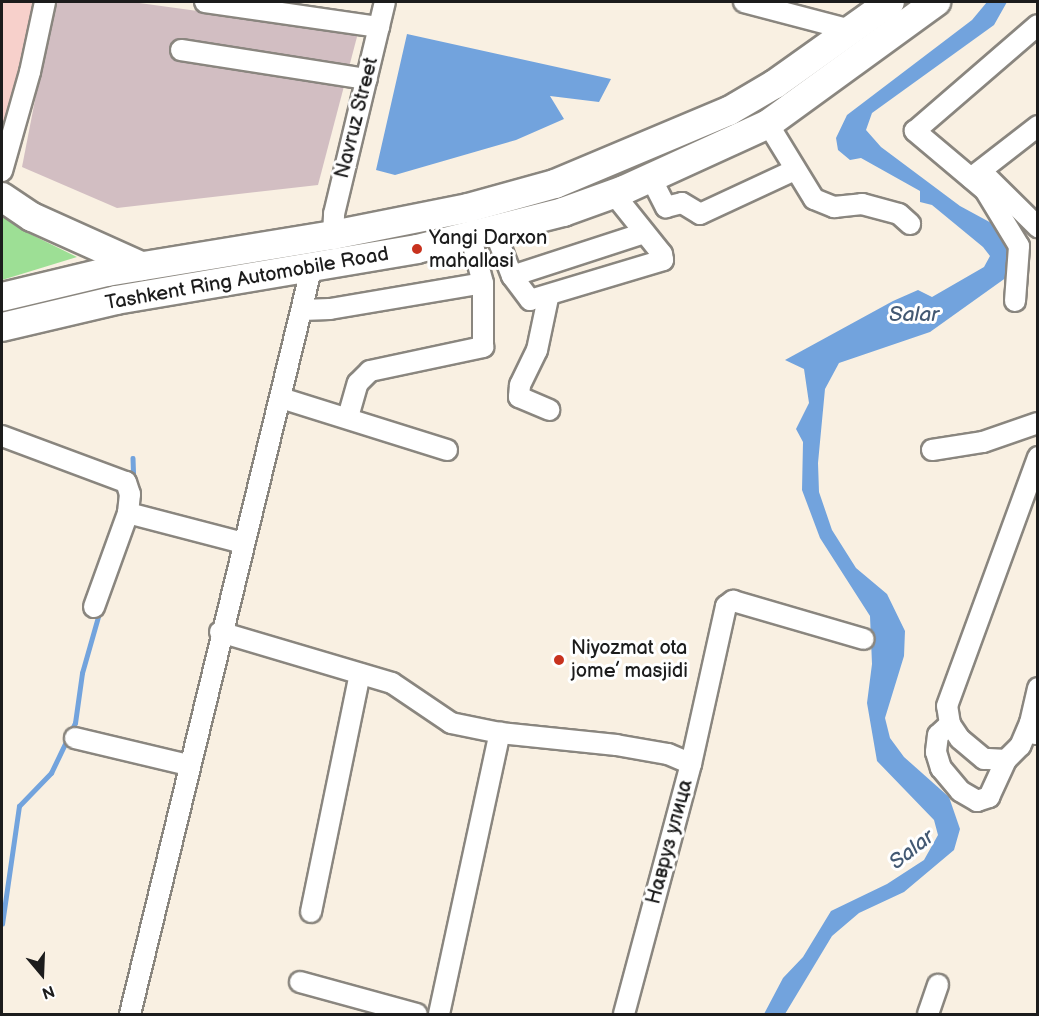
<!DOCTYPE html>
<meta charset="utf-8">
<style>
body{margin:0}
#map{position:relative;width:1039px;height:1016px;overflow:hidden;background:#f9f0e2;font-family:"Balsamiq Sans",sans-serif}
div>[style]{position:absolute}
.built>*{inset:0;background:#f7d0cb}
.industrial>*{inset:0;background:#d2bec2}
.green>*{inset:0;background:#9ddf95}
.water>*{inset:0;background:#72a3dd}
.stream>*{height:4.5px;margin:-2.25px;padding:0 2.25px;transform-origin:2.25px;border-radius:2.25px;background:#72a3dd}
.roads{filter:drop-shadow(2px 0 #8a867f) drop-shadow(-2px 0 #8a867f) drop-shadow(0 2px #8a867f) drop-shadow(0 -2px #8a867f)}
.minor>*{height:20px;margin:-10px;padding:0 10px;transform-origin:10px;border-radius:10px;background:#fff}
.highway>*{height:28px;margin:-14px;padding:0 14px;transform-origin:14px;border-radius:14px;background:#fff}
.dots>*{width:16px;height:16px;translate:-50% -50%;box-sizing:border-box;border:3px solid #fff;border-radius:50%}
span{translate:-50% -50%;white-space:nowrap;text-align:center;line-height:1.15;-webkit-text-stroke:6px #fff;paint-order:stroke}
.street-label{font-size:20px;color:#1c1c1c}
.poi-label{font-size:20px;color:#1c1c1c}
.left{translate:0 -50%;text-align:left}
.water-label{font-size:21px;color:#435973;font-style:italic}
.frame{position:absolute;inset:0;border:3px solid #1c1c1c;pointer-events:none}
.north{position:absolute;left:12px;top:944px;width:60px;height:60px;-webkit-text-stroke:4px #fff;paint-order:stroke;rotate:161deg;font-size:16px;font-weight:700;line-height:24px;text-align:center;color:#1c1c1c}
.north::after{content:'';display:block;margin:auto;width:21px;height:27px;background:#1c1c1c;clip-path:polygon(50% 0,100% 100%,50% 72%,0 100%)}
</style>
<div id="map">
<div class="built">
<div style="clip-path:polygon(2px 2px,34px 2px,2px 139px)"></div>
</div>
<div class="industrial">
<div style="clip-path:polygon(54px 2px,132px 2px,358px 33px,318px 185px,117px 208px,22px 167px)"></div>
</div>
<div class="green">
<div style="clip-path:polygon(2px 216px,28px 233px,77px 257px,2px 280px)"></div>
</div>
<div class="water">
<div style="clip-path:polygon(987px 2px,1007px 2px,994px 25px,872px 113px,866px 130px,881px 147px,960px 206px,995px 225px,1010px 243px,1007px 277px,930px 332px,839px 363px,825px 389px,818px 463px,819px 492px,832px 530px,856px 568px,887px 594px,905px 631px,904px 656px,885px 718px,890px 738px,904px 757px,949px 797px,960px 829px,954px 850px,904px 892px,859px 913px,832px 936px,785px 1014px,764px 1014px,783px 978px,803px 957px,831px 911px,887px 884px,924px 860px,938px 835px,934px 820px,877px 761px,867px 703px,872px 664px,870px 616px,820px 538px,802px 490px,803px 442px,796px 429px,809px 403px,804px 369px,785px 360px,893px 301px,918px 290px,932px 297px,984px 267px,990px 256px,983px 247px,932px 205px,920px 202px,920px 191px,861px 158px,850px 160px,838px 150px,836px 138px,847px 115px,972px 20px)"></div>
<div style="clip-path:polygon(407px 34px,611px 79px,599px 102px,550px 96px,564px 119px,516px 140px,395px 175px,376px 170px)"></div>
</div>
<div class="stream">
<div style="left:133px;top:458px;width:24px;rotate:88deg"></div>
<div style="left:2px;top:924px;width:119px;rotate:-81.8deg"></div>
<div style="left:19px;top:806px;width:46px;rotate:-45.9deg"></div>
<div style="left:51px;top:773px;width:55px;rotate:-64.4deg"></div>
<div style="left:75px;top:723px;width:50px;rotate:-82deg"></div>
<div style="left:82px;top:673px;width:66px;rotate:-74.1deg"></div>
</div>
<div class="roads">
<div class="minor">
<div style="left:205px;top:2px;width:176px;rotate:8.2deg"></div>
<div style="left:744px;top:2px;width:111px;rotate:14.7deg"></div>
<div style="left:181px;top:50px;width:188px;rotate:8.9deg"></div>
<div style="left:768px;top:124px;width:88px;rotate:58.5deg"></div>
<div style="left:814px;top:199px;width:22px;rotate:22deg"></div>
<div style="left:834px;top:207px;width:28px;rotate:-6deg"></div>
<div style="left:862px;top:204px;width:38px;rotate:15deg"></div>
<div style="left:899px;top:214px;width:15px;rotate:42deg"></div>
<div style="left:2px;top:171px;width:103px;rotate:-74.2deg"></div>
<div style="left:30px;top:72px;width:72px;rotate:-77.9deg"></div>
<div style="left:984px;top:174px;width:76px;rotate:44.5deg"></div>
<div style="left:651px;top:178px;width:33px;rotate:63deg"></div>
<div style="left:666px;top:207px;width:16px;rotate:-14deg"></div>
<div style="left:682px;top:203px;width:21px;rotate:31deg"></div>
<div style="left:700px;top:214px;width:105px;rotate:-24.9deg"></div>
<div style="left:971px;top:178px;width:85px;rotate:-37.8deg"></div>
<div style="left:495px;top:232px;width:47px;rotate:68.9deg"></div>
<div style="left:512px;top:276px;width:30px;rotate:53deg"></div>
<div style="left:530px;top:300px;width:139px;rotate:-16.7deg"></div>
<div style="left:663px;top:260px;width:6px;rotate:-99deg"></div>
<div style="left:662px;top:254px;width:77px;rotate:-128.7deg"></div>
<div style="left:333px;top:235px;width:21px;rotate:-87deg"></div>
<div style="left:334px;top:214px;width:218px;rotate:-76.5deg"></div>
<div style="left:512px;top:276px;width:139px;rotate:-18deg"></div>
<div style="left:548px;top:298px;width:53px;rotate:101.9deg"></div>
<div style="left:537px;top:350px;width:39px;rotate:116deg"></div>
<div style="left:520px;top:385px;width:12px;rotate:95deg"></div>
<div style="left:519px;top:397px;width:33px;rotate:23deg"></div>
<div style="left:1015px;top:301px;width:55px;rotate:-85.8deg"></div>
<div style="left:1019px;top:246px;width:66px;rotate:-121.3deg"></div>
<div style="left:985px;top:190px;width:92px;rotate:-139.9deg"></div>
<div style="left:915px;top:131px;width:162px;rotate:-40.8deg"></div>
<div style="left:302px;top:310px;width:28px;rotate:-2deg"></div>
<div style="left:330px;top:309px;width:155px;rotate:-9.6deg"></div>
<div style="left:281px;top:398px;width:174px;rotate:17.4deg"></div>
<div style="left:348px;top:417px;width:35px;rotate:-74deg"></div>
<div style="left:358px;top:383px;width:17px;rotate:-45deg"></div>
<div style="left:370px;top:371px;width:116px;rotate:-12deg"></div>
<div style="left:483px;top:347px;width:64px;rotate:-90deg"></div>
<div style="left:483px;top:283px;width:47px;rotate:-104.9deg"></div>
<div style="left:2px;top:436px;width:132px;rotate:20.4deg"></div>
<div style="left:126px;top:482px;width:13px;rotate:72deg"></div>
<div style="left:130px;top:494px;width:19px;rotate:96deg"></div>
<div style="left:128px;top:513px;width:119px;rotate:14.6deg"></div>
<div style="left:932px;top:450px;width:52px;rotate:-8.9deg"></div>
<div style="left:983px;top:442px;width:58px;rotate:-19.1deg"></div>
<div style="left:94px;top:607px;width:100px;rotate:-70.1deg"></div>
<div style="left:220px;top:632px;width:179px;rotate:16.5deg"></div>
<div style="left:392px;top:683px;width:71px;rotate:34.1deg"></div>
<div style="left:451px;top:723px;width:50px;rotate:11.5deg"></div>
<div style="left:500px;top:733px;width:117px;rotate:5.9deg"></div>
<div style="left:616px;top:745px;width:53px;rotate:9.8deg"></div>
<div style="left:668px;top:754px;width:25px;rotate:23deg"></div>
<div style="left:1030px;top:723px;width:25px;rotate:113deg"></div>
<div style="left:1020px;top:746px;width:20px;rotate:135deg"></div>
<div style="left:1006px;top:760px;width:22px;rotate:-177deg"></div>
<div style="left:984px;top:759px;width:31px;rotate:-140deg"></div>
<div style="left:960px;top:739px;width:18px;rotate:-124deg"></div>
<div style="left:950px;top:724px;width:18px;rotate:-99deg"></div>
<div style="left:947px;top:706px;width:265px;rotate:-69.9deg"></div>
<div style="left:950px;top:724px;width:16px;rotate:137deg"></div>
<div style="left:938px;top:735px;width:17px;rotate:97deg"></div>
<div style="left:936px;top:752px;width:17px;rotate:73deg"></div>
<div style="left:941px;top:768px;width:30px;rotate:50deg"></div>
<div style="left:960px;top:791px;width:20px;rotate:30deg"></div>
<div style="left:977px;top:801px;width:13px;rotate:-18deg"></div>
<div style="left:989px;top:797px;width:41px;rotate:-65.3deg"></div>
<div style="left:1035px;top:734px;width:12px;rotate:-114deg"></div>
<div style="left:1030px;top:723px;width:36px;rotate:-77deg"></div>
<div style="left:75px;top:738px;width:116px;rotate:13.4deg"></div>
<div style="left:311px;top:912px;width:243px;rotate:-78.4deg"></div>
<div style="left:300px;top:982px;width:121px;rotate:15.3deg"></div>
<div style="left:130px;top:1014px;width:766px;rotate:-76.33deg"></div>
<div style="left:439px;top:1014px;width:288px;rotate:-77.8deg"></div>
<div style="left:624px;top:1014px;width:259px;rotate:-75deg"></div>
<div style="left:691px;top:764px;width:162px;rotate:-77.5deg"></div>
<div style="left:726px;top:606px;width:9px;rotate:-36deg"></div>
<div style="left:733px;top:601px;width:136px;rotate:16.2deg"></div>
<div style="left:928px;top:1014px;width:31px;rotate:-71deg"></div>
</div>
<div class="highway">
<div style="left:2px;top:197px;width:36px;rotate:34deg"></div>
<div style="left:32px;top:217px;width:120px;rotate:24.2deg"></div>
<div style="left:2px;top:297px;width:108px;rotate:-13.4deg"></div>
<div style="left:107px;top:272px;width:229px;rotate:-9.3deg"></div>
<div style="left:333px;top:235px;width:138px;rotate:-11.3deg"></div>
<div style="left:468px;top:208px;width:90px;rotate:-15.4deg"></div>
<div style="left:555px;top:184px;width:189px;rotate:-22.8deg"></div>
<div style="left:729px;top:111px;width:53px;rotate:-30.4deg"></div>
<div style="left:775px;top:84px;width:141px;rotate:-35.5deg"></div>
<div style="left:2px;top:327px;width:117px;rotate:-13.3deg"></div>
<div style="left:116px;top:300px;width:305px;rotate:-9.6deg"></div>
<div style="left:417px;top:249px;width:151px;rotate:-14.2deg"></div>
<div style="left:563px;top:212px;width:65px;rotate:-19.8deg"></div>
<div style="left:624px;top:190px;width:158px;rotate:-24.6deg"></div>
<div style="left:768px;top:124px;width:208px;rotate:-36deg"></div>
</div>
</div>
<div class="dots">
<div style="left:417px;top:249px;background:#c8321e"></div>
<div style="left:559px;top:660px;background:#c8321e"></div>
</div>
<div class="street-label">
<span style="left:357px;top:118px;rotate:-76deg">Navruz Street</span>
<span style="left:247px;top:279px;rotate:-10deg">Tashkent Ring Automobile Road</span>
<span style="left:670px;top:842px;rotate:-75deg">Навруз улица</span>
</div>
<div class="poi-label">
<span class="left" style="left:429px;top:250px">Yangi Darxon<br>mahallasi</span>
<span class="left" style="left:571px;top:660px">Niyozmat ota<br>jome’ masjidi</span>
</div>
<div class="water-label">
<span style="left:914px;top:315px">Salar</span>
<span style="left:912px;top:850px;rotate:-38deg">Salar</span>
</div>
<div class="frame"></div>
<div class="north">N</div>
</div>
